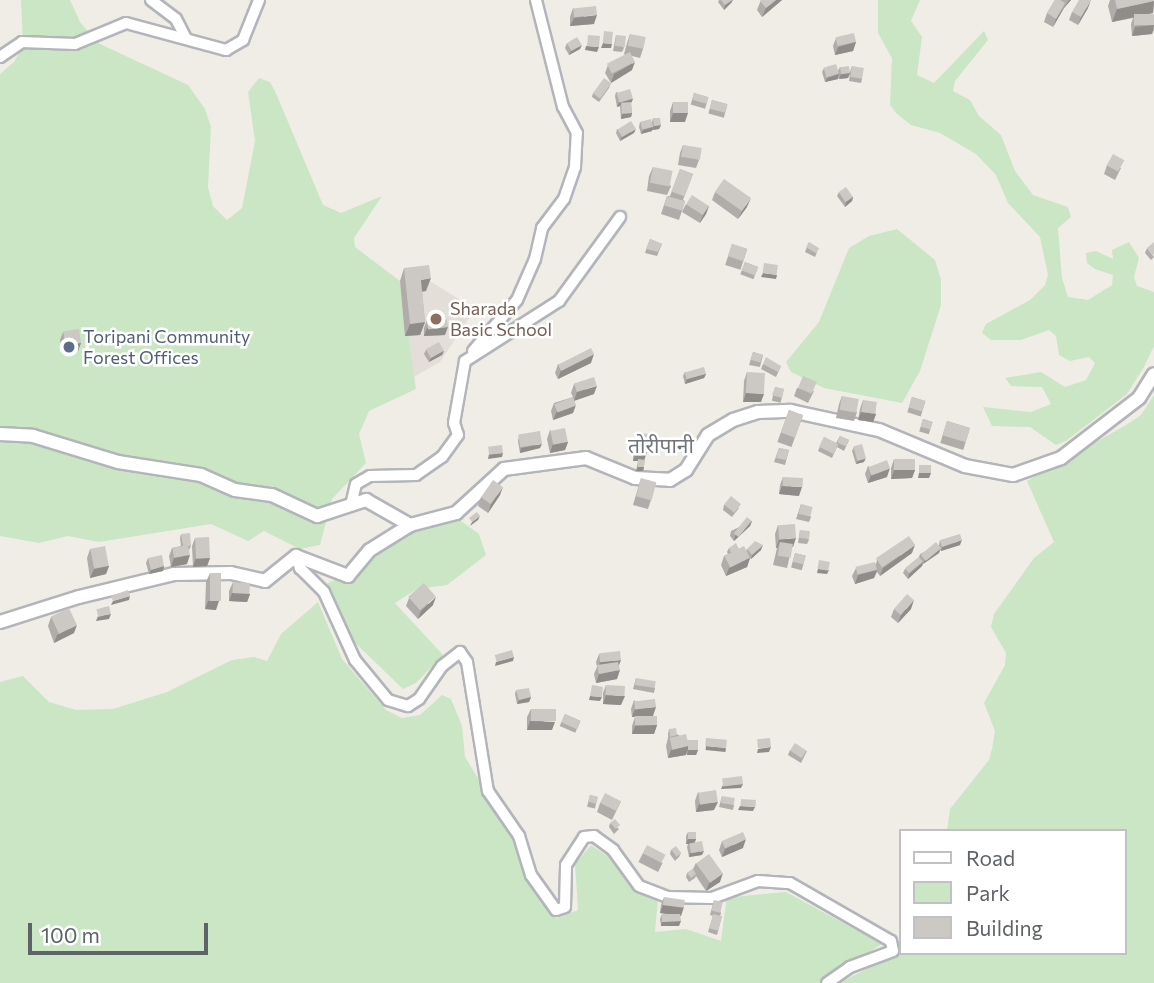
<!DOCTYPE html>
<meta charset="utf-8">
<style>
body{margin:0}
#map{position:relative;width:1154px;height:983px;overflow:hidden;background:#f0ede7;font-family:Commissioner,"Noto Sans Devanagari",sans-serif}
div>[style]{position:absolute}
.education>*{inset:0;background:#e3ded8}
.green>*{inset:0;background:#cae6c5}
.roads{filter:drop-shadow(2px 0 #b2b5b9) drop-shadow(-2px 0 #b2b5b9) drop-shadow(0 2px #b2b5b9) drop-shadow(0 -2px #b2b5b9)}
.minor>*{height:10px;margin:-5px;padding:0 5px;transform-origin:5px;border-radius:5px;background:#fff}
.tertiary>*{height:12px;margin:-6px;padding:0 6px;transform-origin:6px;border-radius:6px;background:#fff}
.wall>*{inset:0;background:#afaca9;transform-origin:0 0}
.shaded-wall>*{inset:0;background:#8f8c89;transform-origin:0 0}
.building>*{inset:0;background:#ccc8c4;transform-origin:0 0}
.dots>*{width:19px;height:19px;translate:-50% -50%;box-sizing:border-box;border:4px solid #fff;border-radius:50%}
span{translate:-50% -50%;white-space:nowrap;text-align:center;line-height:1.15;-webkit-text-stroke:5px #fff;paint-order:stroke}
.education-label{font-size:18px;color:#785e54}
.left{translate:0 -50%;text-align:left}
.service-label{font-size:18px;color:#4e5e75}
.quarter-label{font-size:21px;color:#6f7579}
.legend{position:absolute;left:899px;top:829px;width:228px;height:126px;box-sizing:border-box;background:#fff;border:2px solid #bfc1c2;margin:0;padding:9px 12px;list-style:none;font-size:21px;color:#5e6367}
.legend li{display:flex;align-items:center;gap:14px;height:35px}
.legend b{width:35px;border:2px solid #bfc1c2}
.scale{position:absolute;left:28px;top:923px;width:180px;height:32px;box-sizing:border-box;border:4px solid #5e6367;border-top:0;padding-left:9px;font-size:21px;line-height:24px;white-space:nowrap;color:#5e6367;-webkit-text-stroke:5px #fff;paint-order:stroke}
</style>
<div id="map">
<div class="education">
<div style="clip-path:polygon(425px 278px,475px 309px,440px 362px,412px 378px,400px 281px)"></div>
</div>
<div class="green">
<div style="clip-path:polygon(21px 0,70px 0,80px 22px,98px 43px,188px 85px,205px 109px,211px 127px,208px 187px,213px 206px,227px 220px,242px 208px,255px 141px,248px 92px,259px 78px,270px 82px,275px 91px,323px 205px,341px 213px,382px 196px,354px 238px,355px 247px,400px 281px,416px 389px,369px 411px,359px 434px,366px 463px,332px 499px,320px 545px,300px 549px,264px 531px,248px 541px,211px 524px,99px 542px,68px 536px,39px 543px,0 536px,0 74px,14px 62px,23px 46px)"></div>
<div style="clip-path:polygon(878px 0,920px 0,911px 21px,922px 37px,917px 75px,934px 83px,984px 31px,988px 40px,955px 81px,953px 91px,970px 100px,979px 116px,1001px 135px,1015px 171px,1033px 195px,1068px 207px,1071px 217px,1058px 228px,1062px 278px,1068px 297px,1088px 300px,1112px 285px,1113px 275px,1095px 269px,1087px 263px,1086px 253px,1096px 251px,1113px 259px,1112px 250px,1129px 242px,1139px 258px,1134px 277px,1137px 286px,1154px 292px,1154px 346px,1144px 367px,1127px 394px,1066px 441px,1056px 445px,1030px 427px,992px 426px,983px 407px,1031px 412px,1051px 404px,1042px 387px,1011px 386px,1005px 378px,1041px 372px,1065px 387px,1086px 380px,1095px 363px,1089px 357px,1070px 361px,1059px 355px,1056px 336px,1049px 330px,1021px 340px,991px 340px,982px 333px,986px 324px,1030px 300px,1045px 285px,1048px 275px,1040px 237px,1008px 203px,996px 175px,976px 154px,940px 133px,911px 125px,896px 113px,890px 105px,892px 58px,878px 33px)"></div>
<div style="clip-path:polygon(897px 229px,935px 260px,941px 280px,941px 305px,920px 371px,902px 403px,824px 388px,791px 372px,786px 362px,819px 322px,849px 248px,869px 236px)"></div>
<div style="clip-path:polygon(1154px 395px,1154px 983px,839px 983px,900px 952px,1124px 953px,1124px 831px,947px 831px,950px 809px,989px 760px,992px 749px,995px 731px,984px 703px,1005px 665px,1006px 653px,991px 627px,994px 614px,1034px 558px,1054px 542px,1027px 481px,1126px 425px,1141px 415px)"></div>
<div style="clip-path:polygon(454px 516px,479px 534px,486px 555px,447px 585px,417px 589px,395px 603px,443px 655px,416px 683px,403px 689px,350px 638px,326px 584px,364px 566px,406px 533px)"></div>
<div style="clip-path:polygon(318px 602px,342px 659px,386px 710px,402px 718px,420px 715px,442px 695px,451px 699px,462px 726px,465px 757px,519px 845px,537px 896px,557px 918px,578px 910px,575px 864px,591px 845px,613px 860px,638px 892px,658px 900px,655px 932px,686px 929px,721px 941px,726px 903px,722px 898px,786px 892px,882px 944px,820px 983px,0 983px,0 682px,23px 676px,49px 702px,76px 710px,113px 709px,167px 692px,232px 660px,254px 657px,267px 661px,281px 634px)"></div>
</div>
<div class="roads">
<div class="minor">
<div style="left:151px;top:0;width:31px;rotate:37deg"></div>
<div style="left:176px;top:19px;width:22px;rotate:63deg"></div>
<div style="left:0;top:57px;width:27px;rotate:-34deg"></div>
<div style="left:22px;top:42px;width:53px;rotate:2.2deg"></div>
<div style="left:75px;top:44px;width:55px;rotate:-22.4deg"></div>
<div style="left:126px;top:23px;width:104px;rotate:15.1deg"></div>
<div style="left:226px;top:50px;width:20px;rotate:-30deg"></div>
<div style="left:243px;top:40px;width:43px;rotate:-68.2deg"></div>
<div style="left:473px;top:351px;width:67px;rotate:-49.2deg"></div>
<div style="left:517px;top:300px;width:45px;rotate:-66.3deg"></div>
<div style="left:535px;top:259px;width:32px;rotate:-77deg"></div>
<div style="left:542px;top:228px;width:36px;rotate:-53deg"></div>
<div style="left:564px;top:199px;width:34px;rotate:-71deg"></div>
<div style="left:575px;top:167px;width:34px;rotate:-87deg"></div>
<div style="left:577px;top:133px;width:30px;rotate:-118deg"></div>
<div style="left:563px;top:107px;width:110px;rotate:-104.2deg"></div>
<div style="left:352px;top:501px;width:17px;rotate:-77deg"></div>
<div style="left:356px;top:484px;width:16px;rotate:-30deg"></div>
<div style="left:370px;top:476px;width:46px;rotate:-1.2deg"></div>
<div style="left:416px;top:475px;width:32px;rotate:-35deg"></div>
<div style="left:442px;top:457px;width:27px;rotate:-54deg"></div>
<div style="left:458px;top:435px;width:13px;rotate:-108deg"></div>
<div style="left:454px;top:423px;width:63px;rotate:-79.9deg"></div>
<div style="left:465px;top:361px;width:112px;rotate:-32.6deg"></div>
<div style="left:559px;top:301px;width:104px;rotate:-54deg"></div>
<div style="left:296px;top:556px;width:13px;rotate:72deg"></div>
<div style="left:300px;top:568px;width:34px;rotate:45deg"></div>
<div style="left:324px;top:592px;width:75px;rotate:65.5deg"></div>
<div style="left:355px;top:660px;width:52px;rotate:50.5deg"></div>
<div style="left:388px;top:700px;width:21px;rotate:17deg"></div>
<div style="left:408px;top:706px;width:13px;rotate:-32deg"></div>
<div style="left:419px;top:699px;width:40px;rotate:-55.1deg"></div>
<div style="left:442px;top:666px;width:23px;rotate:-38deg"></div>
<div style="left:460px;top:652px;width:12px;rotate:55deg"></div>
<div style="left:467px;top:662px;width:131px;rotate:80.8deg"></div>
<div style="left:488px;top:791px;width:55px;rotate:55.4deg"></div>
<div style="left:519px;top:836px;width:41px;rotate:72.9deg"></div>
<div style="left:531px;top:875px;width:43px;rotate:54.5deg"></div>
<div style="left:556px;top:910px;width:9px;rotate:-18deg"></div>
<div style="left:565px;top:907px;width:42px;rotate:-88.6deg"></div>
<div style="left:566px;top:865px;width:33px;rotate:-57deg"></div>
<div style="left:584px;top:837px;width:10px;rotate:-6deg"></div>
<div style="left:594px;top:836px;width:24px;rotate:36deg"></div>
<div style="left:613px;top:850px;width:44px;rotate:54.2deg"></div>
<div style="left:639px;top:886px;width:31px;rotate:21deg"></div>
<div style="left:668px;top:897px;width:44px;rotate:1.3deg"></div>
<div style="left:712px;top:898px;width:49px;rotate:-20.3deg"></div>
<div style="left:758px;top:881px;width:32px;rotate:4deg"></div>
<div style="left:790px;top:883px;width:116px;rotate:29.9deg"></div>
<div style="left:891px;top:941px;width:10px;rotate:79deg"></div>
<div style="left:893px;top:951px;width:46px;rotate:159.6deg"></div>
<div style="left:850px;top:967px;width:28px;rotate:145deg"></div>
</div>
<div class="tertiary">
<div style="left:0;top:434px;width:33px;rotate:3deg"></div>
<div style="left:33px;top:436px;width:89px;rotate:17deg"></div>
<div style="left:118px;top:462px;width:84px;rotate:8.9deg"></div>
<div style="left:201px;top:475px;width:37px;rotate:24deg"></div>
<div style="left:235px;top:490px;width:37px;rotate:8deg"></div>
<div style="left:272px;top:495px;width:50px;rotate:25deg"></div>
<div style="left:317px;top:516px;width:52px;rotate:-18.1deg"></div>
<div style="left:366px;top:500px;width:51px;rotate:29.6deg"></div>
<div style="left:0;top:622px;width:83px;rotate:-17.6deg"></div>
<div style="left:79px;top:597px;width:98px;rotate:-13.6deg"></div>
<div style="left:174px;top:574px;width:57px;rotate:-1deg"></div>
<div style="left:231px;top:573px;width:35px;rotate:13deg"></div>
<div style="left:265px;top:581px;width:40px;rotate:-39deg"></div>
<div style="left:296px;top:556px;width:56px;rotate:21deg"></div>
<div style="left:348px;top:576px;width:34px;rotate:-50deg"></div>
<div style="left:370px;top:550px;width:47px;rotate:-32deg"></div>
<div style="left:410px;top:525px;width:48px;rotate:-14.6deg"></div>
<div style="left:456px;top:513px;width:65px;rotate:-42.5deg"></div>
<div style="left:504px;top:469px;width:83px;rotate:-7.6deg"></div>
<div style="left:586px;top:458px;width:53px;rotate:22.2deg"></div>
<div style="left:635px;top:478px;width:35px;rotate:3deg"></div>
<div style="left:670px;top:480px;width:19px;rotate:-32deg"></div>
<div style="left:686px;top:470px;width:41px;rotate:-57.8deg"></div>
<div style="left:708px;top:435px;width:29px;rotate:-31deg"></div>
<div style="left:733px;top:420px;width:26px;rotate:-18deg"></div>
<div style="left:758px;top:412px;width:33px;rotate:-2deg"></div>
<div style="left:791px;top:411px;width:90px;rotate:12.2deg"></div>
<div style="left:879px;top:430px;width:93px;rotate:22.7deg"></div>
<div style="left:965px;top:466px;width:49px;rotate:10.6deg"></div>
<div style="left:1013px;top:475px;width:51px;rotate:-19.5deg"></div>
<div style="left:1061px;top:458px;width:98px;rotate:-37.6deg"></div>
<div style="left:1139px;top:398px;width:28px;rotate:-58deg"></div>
</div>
</div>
<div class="wall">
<div style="clip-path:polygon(719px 0,733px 0,731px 3px,724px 10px,718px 2px)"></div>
<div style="clip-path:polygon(761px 0,782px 0,762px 17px,757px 10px)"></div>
<div style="clip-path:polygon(1055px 0,1071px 0,1064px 8px,1053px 27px,1044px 22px,1047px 13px)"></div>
<div style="clip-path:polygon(1110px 0,1154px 0,1153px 13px,1148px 14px,1154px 14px,1154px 30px,1152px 34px,1132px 36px,1131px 24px,1133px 18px,1112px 22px,1108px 6px)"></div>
<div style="clip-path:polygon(573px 8px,594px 24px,570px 26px,570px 17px)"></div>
<div style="clip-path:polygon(1088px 8px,1078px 25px,1069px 20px,1072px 12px)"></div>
<div style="clip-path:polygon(630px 34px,643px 49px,640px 58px,632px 56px,632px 70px,611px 83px,605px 73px,608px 65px,625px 55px,624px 54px,627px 43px)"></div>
<div style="clip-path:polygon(616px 35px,624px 48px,622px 52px,613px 51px)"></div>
<div style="clip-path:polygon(836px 38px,856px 42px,853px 51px,835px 55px,833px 46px)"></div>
<div style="clip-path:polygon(567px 43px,580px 49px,569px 55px,565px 48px)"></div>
<div style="clip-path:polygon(852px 66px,862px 79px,861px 83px,849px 81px,850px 74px,848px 78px,839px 79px,839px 76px,838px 79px,825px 82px,822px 72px,824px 68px,838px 71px,840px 67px,850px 72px)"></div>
<div style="clip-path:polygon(611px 83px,609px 88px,599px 102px,592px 97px,593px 93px)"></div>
<div style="clip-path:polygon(616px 92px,633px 99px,631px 103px,632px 113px,631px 117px,621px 119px,620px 106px,617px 107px,615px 96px)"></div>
<div style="left:694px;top:93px;width:15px;height:12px;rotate:16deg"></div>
<div style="left:712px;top:100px;width:16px;height:14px;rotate:15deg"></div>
<div style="clip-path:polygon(673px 102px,685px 122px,670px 122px,670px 111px)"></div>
<div style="clip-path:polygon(653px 118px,661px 125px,659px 129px,652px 130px,652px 131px,641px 134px,639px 127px,640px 122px,652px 122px)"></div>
<div style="clip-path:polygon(617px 129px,634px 133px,620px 141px,616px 133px)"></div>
<div style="clip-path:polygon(683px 145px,699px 160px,696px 168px,678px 165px,680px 153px)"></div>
<div style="clip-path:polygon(1107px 165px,1121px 168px,1115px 180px,1104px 174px)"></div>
<div style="clip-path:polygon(653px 167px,671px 186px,667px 195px,647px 191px,649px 176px)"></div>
<div style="clip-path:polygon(680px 169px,693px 174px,683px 200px,685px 201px,679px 220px,661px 214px,667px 196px,670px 196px)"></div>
<div style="clip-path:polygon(715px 192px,747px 207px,738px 219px,712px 200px)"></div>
<div style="clip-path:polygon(839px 192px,853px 197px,852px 201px,845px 207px,837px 196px)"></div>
<div style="clip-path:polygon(686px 204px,709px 206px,706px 214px,700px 223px,682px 212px)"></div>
<div style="clip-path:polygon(650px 239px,662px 244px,657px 256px,645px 253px)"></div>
<div style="clip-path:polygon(809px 242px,817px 252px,815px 257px,805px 252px)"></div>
<div style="left:732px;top:244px;width:16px;height:22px;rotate:18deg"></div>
<div style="clip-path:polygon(1147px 248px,1154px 257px,1151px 260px,1145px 253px)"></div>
<div style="left:745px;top:262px;width:14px;height:13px;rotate:21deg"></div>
<div style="clip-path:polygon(404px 268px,426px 291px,422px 292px,425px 322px,420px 335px,405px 336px,400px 281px)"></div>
<div style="clip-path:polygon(427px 320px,445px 335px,424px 336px,424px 328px)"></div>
<div style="clip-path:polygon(63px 332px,81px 343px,78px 351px,62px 354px,60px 340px)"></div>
<div style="clip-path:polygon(426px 350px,444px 351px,442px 355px,429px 362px,424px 354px)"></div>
<div style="clip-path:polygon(753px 352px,763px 355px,760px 367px,749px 365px)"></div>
<div style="clip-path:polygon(591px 363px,558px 379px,555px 373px,558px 364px)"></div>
<div style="clip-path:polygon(763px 364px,781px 366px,776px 377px,761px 369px)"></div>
<div style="clip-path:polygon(685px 372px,706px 374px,704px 378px,685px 384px,683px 376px)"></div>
<div style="clip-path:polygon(747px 372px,761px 402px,743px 402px,744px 381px)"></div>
<div style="clip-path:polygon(574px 384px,594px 394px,575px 400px,573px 413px,553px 420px,551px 411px,554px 403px,573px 397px,571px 393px)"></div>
<div style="left:775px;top:387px;width:9px;height:14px;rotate:13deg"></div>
<div style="clip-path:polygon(797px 388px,814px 391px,808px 403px,794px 396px)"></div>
<div style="clip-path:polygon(842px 396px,857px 412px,854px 421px,836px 418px,839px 404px)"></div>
<div style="left:912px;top:397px;width:14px;height:16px;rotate:17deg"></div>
<div style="clip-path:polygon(863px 400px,876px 414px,873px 422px,858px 420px,860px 409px)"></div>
<div style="left:789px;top:410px;width:15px;height:34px;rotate:20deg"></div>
<div style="left:923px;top:419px;width:10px;height:13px;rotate:17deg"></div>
<div style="left:947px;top:421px;width:24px;height:23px;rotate:17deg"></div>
<div style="clip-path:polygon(550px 430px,568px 442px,565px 450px,550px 453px,547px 439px)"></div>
<div style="clip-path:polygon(637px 433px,644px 460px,644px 467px,643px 471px,636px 471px,638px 461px,633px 461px,634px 442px)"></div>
<div style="clip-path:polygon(519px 436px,540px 448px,520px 453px,518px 441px)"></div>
<div style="clip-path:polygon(840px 436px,849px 440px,844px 451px,837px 447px,832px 458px,818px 451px,824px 437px,836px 443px)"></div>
<div style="clip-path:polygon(854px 447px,864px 462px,856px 464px,852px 451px)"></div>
<div style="clip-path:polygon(779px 448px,789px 450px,785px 465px,774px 462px)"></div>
<div style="clip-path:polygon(894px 459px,915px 470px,912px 478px,891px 479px,891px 468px)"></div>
<div style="clip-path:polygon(868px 466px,887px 477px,868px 483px,865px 474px)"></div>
<div style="clip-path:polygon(783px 477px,799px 496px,779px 494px,780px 485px)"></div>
<div style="clip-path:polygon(641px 478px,651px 500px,648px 509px,633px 505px)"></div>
<div style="clip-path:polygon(500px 495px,488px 513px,478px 506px,481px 497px)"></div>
<div style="clip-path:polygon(801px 504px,811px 517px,809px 522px,796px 519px)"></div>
<div style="clip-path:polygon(724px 505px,739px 508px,732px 517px,723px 510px)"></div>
<div style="clip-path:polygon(752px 521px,750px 526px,734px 541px,730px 536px,731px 531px)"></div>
<div style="clip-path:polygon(778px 525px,792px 547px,787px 568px,773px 565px,777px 548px,776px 548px,775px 534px)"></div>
<div style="clip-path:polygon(800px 530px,809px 540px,807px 544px,798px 543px)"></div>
<div style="clip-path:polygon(181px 534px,191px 546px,189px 550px,187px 564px,171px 567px,169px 556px,172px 548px,181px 546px,180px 538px)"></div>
<div style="clip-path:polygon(195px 538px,210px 558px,207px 566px,193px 567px,192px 546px)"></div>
<div style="clip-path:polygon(940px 540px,960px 545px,941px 551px,940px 549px,939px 553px,923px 564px,922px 566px,908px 579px,903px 573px,905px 569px,919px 557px,920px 554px,939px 545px)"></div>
<div style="clip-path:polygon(729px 548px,746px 551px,747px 549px,761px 550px,751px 559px,749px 557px,750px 558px,747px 567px,726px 576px,721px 565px,724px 556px,728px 554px,727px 552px)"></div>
<div style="clip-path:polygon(90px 549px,109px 566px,106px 574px,90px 578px,87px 558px)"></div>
<div style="left:795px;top:553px;width:11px;height:15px;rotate:15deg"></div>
<div style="clip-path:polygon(912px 553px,880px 576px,877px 572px,874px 578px,855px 584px,852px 576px,856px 568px,876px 564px,877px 560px)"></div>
<div style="clip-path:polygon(148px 558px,164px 566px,163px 571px,149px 574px,146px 563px)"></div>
<div style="clip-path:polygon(210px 573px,216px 610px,205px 609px,206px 582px)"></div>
<div style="clip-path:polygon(233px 582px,250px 594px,247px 602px,229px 601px,229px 591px)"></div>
<div style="clip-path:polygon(409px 598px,433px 605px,418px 619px,406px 606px)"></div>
<div style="clip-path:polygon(894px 609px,911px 609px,898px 623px,891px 617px)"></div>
<div style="clip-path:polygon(51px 617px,74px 633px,54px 643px,48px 626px)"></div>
<div style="clip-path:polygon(599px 654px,619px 665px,617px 679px,596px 683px,594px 674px,597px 667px,596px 662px)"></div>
<div style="clip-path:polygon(636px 678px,655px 688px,654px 693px,633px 689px)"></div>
<div style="clip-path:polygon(606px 685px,621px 705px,603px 704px,603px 693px)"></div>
<div style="clip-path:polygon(516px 690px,531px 697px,529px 702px,517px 704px,515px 694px)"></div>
<div style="clip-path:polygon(634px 700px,653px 716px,632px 717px,631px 709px)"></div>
<div style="clip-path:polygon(531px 709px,552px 730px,527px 730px,527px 717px)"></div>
<div style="left:565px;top:714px;width:17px;height:13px;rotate:24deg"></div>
<div style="clip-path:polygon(635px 717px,657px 725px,654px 734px,632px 734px,632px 726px)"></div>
<div style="clip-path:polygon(669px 729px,688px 741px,698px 750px,696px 755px,687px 755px,687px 751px,686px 755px,668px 758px,666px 746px,668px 738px,668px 734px)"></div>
<div style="clip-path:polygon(790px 750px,807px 751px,801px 763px,788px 755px)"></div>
<div style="clip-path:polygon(698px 792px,714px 810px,696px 812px,695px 801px)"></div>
<div style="left:590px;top:795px;width:8px;height:12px;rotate:14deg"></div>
<div style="clip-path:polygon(722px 796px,734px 805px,733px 810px,719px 807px)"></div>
<div style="clip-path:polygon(621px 801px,612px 820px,597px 812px,600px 803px)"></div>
<div style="clip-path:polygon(610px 823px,619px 829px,614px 834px,609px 827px)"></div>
<div style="clip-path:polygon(688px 832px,696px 839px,695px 842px,702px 855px,689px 857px,687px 847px,688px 844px,686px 844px,686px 836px)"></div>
<div style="clip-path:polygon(722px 841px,743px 848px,722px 857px,719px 850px)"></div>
<div style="clip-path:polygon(671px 850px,681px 853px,679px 857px,675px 861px,670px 854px)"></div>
<div style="left:643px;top:853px;width:22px;height:10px;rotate:27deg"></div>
<div style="clip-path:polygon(696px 863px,720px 882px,706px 891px,696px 876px,695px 878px,689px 882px,686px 877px,687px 873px,693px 869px)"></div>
<div style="clip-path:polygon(664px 897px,680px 916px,679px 926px,661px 926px,660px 919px,662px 914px,668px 914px,660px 913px,661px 905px)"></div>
<div style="clip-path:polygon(714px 900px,721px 913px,720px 916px,722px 916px,717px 935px,708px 932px,713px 916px,710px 915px)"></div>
</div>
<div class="shaded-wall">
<div style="clip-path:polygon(733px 0,731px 3px,724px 10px,725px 5px)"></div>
<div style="clip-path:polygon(776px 0,782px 0,762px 17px,766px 8px)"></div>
<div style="clip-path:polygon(1069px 0,1071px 0,1064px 8px,1053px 27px,1056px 19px)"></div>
<div style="clip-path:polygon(1091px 0,1088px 8px,1078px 25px,1081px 17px)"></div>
<div style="clip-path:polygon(1154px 1px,1153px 13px,1112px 22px,1117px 9px)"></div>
<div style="clip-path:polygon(597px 15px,594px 24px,570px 26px,574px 18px)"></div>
<div style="clip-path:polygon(1154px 25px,1152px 34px,1132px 36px,1135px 27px)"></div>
<div style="clip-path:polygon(856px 42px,853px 51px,835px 55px,838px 47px)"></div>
<div style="clip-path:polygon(603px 43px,612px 44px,611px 48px,601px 48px)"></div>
<div style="clip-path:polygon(582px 45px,580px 49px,569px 55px,571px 51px)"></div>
<div style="clip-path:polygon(586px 46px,599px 47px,597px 52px,585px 50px)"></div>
<div style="clip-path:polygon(635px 62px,632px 70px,611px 83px,614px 74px)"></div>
<div style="clip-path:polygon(850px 73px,848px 78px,839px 79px,841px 74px)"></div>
<div style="clip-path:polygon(839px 74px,838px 79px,825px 82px,827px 78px)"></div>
<div style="clip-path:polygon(633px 99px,631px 103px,621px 104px,620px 106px,617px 107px,619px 102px)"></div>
<div style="clip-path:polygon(632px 113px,631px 117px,621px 119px,622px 114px)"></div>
<div style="clip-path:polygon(673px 113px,688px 113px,685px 122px,670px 122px)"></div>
<div style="clip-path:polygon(661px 125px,659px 129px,652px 130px,654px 126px)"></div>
<div style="clip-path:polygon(653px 127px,652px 131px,641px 134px,643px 130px)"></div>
<div style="clip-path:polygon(636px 129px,634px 133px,620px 141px,622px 137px)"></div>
<div style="clip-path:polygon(853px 197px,852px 201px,845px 207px,846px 202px)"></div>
<div style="clip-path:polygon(751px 198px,747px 207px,738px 219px,742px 211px)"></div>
<div style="clip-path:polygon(709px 206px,706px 214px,700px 223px,703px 215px)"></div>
<div style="clip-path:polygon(763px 273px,777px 275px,776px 279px,761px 277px)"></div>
<div style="clip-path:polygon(431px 278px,426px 291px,416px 292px,421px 280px)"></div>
<div style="clip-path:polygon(425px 322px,420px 335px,405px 336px,410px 324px)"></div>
<div style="clip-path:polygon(448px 327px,445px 335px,424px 336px,427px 328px)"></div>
<div style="clip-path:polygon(81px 343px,78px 351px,62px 354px,66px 346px)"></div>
<div style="clip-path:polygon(444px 351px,442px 355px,429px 362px,431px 358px)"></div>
<div style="clip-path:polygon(594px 354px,591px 363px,558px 379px,561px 370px)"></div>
<div style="clip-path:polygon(706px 374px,704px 378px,685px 384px,687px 379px)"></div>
<div style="clip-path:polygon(597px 386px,594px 394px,574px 401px,577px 392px)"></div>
<div style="clip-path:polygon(746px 393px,764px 394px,761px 402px,743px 402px)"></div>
<div style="clip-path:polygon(576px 405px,573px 413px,553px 420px,557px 411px)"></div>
<div style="clip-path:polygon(861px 412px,876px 414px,873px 422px,858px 420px)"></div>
<div style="clip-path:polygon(568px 442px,565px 450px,550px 453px,553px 444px)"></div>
<div style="clip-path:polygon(542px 444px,540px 448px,520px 453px,521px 448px)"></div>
<div style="clip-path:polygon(636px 452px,647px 452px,644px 461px,633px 461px)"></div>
<div style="clip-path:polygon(503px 453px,502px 457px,488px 459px,489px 454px)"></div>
<div style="clip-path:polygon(866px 458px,864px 462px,856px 464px,858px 460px)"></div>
<div style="clip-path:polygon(638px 467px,644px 467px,643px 471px,636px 471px)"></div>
<div style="clip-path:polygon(890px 468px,887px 477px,868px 483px,871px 475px)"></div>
<div style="clip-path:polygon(894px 470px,915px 470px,912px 478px,891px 479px)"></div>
<div style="clip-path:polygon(919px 473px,931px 473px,929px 478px,918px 478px)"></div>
<div style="clip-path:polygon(782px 486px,802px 487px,799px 496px,779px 494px)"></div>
<div style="clip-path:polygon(503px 487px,500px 495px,488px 513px,491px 504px)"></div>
<div style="clip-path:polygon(480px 516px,478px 520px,470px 526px,472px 522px)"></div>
<div style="clip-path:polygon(752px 521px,750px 526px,734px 541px,735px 536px)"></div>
<div style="clip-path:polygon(796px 538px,793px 547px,780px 542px,777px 548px,776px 548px,779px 540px)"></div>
<div style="clip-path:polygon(962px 540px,960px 545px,941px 551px,942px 547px)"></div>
<div style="clip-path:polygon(763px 545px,761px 550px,751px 559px,752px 555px)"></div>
<div style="clip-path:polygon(915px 545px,912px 553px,880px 576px,883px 568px)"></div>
<div style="clip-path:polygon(941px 548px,939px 553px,923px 564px,925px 560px)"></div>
<div style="clip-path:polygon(190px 555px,187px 564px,171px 567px,174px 558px)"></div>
<div style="clip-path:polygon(196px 558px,210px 558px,207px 566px,193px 567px)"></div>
<div style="clip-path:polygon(750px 558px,747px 567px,726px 576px,729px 568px)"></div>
<div style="clip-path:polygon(923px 562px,922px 566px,908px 579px,909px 574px)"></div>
<div style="clip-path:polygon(109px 566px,106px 574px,90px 578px,94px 569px)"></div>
<div style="clip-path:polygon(164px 566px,163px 571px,149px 574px,151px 570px)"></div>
<div style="clip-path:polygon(818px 569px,829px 570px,827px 574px,817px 573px)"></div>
<div style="clip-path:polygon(877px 570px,874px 578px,855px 584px,858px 575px)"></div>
<div style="clip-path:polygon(232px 593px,250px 594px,247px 602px,229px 601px)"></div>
<div style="clip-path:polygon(130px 596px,129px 600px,111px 605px,113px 601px)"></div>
<div style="clip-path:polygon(436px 597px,433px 605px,418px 619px,421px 611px)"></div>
<div style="clip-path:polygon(914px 600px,911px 609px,898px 623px,901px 615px)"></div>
<div style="clip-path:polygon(208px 601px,219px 601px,216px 610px,205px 609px)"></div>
<div style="clip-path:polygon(111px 614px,109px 619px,96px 621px,98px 616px)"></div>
<div style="clip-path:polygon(77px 625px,74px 633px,54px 643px,57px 635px)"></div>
<div style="clip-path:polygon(514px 657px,513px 661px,495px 666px,496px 662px)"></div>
<div style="clip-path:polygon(621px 660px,618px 668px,598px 669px,600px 662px)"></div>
<div style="clip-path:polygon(620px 670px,617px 679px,596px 683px,599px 674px)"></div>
<div style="clip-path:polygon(606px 695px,625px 696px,621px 705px,603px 704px)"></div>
<div style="clip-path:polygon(590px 696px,602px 697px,600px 701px,589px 700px)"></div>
<div style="clip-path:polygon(531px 697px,529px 702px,517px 704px,519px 700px)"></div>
<div style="clip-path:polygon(656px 707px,653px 716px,632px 717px,635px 709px)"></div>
<div style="clip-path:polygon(530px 721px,555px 722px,552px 730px,527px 730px)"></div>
<div style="clip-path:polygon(657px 725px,654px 734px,632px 734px,635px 726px)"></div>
<div style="clip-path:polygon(689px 746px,686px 755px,668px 758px,671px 750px)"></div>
<div style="left:706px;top:746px;width:20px;height:4px;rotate:6deg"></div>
<div style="clip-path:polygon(771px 747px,769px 752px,757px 753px,758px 749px)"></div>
<div style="clip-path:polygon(688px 750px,698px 750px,696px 755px,687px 755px)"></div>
<div style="clip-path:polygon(743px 784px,741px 788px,721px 789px,723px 785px)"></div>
<div style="clip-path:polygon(718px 802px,714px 810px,696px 812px,699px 804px)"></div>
<div style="clip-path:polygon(740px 806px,755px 807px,753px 811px,738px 810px)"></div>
<div style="clip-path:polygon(688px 839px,696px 839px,694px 844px,686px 844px)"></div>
<div style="clip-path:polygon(746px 839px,743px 848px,722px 857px,725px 849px)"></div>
<div style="clip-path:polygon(704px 851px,702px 855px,689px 857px,690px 853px)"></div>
<div style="clip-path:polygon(723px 873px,720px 882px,706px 891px,709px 883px)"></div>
<div style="clip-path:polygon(663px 905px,684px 907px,681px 916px,660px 913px)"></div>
<div style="clip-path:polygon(681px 921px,679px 926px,661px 926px,662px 922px)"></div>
</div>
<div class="building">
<div style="clip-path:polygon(721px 0,732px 0,725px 5px)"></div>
<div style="clip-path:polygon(761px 0,776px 0,766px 8px,760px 1px)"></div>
<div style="clip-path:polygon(1055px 0,1060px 0,1065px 3px,1056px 19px,1047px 13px)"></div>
<div style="clip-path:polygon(1079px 0,1091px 0,1081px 17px,1072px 12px)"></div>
<div style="clip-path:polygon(1115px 0,1154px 0,1154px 1px,1117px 9px)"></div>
<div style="left:596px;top:6px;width:9px;height:23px;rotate:84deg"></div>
<div style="left:1154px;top:14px;width:11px;height:20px;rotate:90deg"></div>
<div style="left:604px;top:31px;width:9px;height:12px;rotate:6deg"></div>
<div style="left:854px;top:33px;width:9px;height:19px;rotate:77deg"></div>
<div style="left:630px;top:34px;width:16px;height:12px;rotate:11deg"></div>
<div style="left:588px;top:35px;width:12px;height:11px;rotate:5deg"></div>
<div style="left:616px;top:35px;width:10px;height:11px;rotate:6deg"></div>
<div style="left:577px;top:37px;width:9px;height:12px;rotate:58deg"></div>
<div style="left:630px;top:52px;width:11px;height:26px;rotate:63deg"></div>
<div style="left:836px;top:64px;width:10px;height:13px;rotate:73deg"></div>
<div style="left:849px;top:66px;width:7px;height:9px;rotate:82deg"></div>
<div style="left:852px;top:66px;width:12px;height:11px;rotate:9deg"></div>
<div style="left:604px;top:78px;width:9px;height:19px;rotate:36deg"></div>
<div style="left:630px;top:89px;width:10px;height:14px;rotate:73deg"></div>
<div style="left:694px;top:93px;width:15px;height:7px;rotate:16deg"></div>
<div style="left:712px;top:100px;width:16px;height:9px;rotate:15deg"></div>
<div style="left:631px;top:102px;width:11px;height:10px;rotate:85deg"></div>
<div style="left:673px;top:102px;width:15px;height:11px"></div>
<div style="clip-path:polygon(653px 118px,660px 118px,661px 125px,654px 126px)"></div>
<div style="left:651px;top:119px;width:8px;height:11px;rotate:76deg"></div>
<div style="left:631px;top:121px;width:9px;height:16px;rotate:58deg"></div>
<div style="left:683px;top:145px;width:19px;height:12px;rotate:9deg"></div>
<div style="left:1113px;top:154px;width:13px;height:13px;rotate:29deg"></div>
<div style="left:653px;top:167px;width:20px;height:16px;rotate:11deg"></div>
<div style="left:680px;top:169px;width:14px;height:24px;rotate:21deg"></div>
<div style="left:724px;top:179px;width:33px;height:16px;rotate:35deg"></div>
<div style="left:846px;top:187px;width:12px;height:9px;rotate:55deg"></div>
<div style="left:692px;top:195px;width:20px;height:11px;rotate:33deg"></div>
<div style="left:667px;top:196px;width:19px;height:10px;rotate:16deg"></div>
<div style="clip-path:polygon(650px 239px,662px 244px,658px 252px,646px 249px)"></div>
<div style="left:809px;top:242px;width:12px;height:6px;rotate:31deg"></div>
<div style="clip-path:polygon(1154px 242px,1154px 254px,1152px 255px,1147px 248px)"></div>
<div style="left:732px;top:244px;width:16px;height:13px;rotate:18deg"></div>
<div style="left:745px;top:262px;width:14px;height:9px;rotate:21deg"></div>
<div style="left:764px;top:263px;width:14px;height:10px;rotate:8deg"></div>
<div style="clip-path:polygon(429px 265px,431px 278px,421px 280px,425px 322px,410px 324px,404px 268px)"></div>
<div style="left:447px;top:319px;width:8px;height:20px;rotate:83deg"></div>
<div style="left:79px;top:329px;width:14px;height:16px;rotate:82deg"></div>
<div style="left:439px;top:342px;width:10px;height:15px;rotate:61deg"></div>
<div style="left:591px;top:348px;width:7px;height:37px;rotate:63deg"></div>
<div style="left:753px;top:352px;width:10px;height:8px;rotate:17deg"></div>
<div style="clip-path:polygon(766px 357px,781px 366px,778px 372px,763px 364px)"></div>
<div style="left:704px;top:367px;width:7px;height:20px;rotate:74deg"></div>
<div style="left:747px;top:372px;width:18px;height:21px;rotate:3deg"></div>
<div style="left:803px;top:376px;width:15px;height:13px;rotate:23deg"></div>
<div style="left:594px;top:377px;width:9px;height:21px;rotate:72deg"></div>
<div style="clip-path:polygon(775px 387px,784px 389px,782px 398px,772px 395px)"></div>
<div style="left:842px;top:396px;width:17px;height:14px;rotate:10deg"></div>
<div style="left:573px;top:397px;width:9px;height:20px;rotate:69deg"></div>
<div style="left:912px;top:397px;width:14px;height:11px;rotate:17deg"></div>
<div style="left:863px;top:400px;width:14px;height:12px;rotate:8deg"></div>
<div style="left:789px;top:410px;width:15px;height:24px;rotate:20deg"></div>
<div style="left:923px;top:419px;width:10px;height:8px;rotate:17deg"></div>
<div style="left:947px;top:421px;width:24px;height:15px;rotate:17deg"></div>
<div style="left:565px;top:428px;width:14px;height:15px;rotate:78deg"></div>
<div style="left:540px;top:431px;width:13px;height:22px;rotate:81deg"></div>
<div style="left:637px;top:433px;width:11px;height:19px;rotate:5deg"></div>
<div style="left:840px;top:436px;width:10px;height:7px;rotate:24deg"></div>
<div style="left:824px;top:437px;width:16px;height:11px;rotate:27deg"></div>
<div style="left:862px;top:444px;width:15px;height:9px;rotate:74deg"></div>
<div style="left:502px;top:445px;width:8px;height:14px;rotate:83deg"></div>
<div style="clip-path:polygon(779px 448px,789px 450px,786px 460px,776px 458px)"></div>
<div style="clip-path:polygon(638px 459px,645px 460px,644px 467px,638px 467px)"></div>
<div style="left:894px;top:459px;width:21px;height:11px"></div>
<div style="left:887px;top:460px;width:9px;height:20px;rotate:69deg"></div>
<div style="left:919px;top:465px;width:12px;height:8px"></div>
<div style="left:783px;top:477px;width:20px;height:9px;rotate:3deg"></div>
<div style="left:641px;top:478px;width:16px;height:19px;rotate:15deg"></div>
<div style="left:493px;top:480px;width:12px;height:21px;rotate:35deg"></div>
<div style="left:731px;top:496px;width:13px;height:11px;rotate:39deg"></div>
<div style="left:801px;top:504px;width:12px;height:10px;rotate:14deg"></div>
<div style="left:477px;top:512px;width:5px;height:10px;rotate:53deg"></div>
<div style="left:747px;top:517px;width:6px;height:21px;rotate:39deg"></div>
<div style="left:795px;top:524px;width:14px;height:17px;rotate:86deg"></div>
<div style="left:800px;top:530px;width:10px;height:8px;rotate:6deg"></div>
<div style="clip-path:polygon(190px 533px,191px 546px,188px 546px,188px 545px,183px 546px,181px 534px)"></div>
<div style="clip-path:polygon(960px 534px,962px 540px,942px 547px,940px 540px)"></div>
<div style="left:909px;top:536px;width:11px;height:40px;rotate:56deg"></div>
<div style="left:209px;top:537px;width:21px;height:14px;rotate:87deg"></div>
<div style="clip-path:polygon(755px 541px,763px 545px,752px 555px,747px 549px)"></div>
<div style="left:780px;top:542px;width:13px;height:14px;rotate:9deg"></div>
<div style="left:936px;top:542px;width:8px;height:20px;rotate:50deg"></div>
<div style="clip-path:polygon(736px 543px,739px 549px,731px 553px,729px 548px)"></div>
<div style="left:188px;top:545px;width:10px;height:16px;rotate:79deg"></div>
<div style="left:105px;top:546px;width:20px;height:15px;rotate:79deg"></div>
<div style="left:744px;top:546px;width:13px;height:22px;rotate:63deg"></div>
<div style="left:795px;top:553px;width:11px;height:9px;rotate:15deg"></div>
<div style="clip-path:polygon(162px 555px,164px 566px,151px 570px,148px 558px)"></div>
<div style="left:919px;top:557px;width:6px;height:18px;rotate:51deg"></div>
<div style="left:819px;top:560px;width:11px;height:9px;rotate:10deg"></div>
<div style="left:875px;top:562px;width:8px;height:20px;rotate:76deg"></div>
<div style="left:210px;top:573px;width:11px;height:28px"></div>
<div style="left:233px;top:582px;width:17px;height:11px;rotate:3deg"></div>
<div style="left:424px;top:583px;width:18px;height:21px;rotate:49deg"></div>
<div style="clip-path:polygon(128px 590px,130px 596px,113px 601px,111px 596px)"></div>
<div style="left:907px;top:594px;width:9px;height:20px;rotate:41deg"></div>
<div style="left:109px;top:606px;width:8px;height:13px;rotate:76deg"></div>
<div style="left:69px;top:608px;width:19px;height:20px;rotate:65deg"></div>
<div style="left:512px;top:650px;width:7px;height:18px;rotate:74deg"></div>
<div style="left:620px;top:651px;width:9px;height:21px;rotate:84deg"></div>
<div style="clip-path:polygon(618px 662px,620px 670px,599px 674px,597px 665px)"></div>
<div style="left:636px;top:678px;width:20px;height:7px;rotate:9deg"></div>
<div style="clip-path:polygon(592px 685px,603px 687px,602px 697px,590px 696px)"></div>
<div style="left:606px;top:685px;width:19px;height:10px;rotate:3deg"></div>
<div style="clip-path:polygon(529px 688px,531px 697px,519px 700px,516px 690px)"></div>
<div style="left:655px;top:699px;width:8px;height:21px;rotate:83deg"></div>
<div style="left:531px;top:709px;width:25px;height:12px"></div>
<div style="left:565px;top:714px;width:17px;height:9px;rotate:24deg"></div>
<div style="left:657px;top:716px;width:9px;height:22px;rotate:90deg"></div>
<div style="clip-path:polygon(676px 728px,677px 735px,670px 737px,669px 729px)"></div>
<div style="left:686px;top:734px;width:12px;height:17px;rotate:76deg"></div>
<div style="left:706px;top:738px;width:21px;height:8px;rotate:5deg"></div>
<div style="left:770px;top:738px;width:9px;height:13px;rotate:84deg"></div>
<div style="left:688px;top:740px;width:10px;height:10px"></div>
<div style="left:795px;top:743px;width:14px;height:9px;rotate:34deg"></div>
<div style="left:742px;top:776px;width:8px;height:20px;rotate:83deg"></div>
<div style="left:716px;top:790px;width:12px;height:18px;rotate:81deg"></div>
<div style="left:605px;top:793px;width:18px;height:11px;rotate:27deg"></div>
<div style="left:590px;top:795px;width:8px;height:7px;rotate:14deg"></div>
<div style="left:722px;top:796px;width:13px;height:7px;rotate:9deg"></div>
<div style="left:741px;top:799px;width:15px;height:7px;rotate:4deg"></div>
<div style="clip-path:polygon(615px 819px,620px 825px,616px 829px,610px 823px)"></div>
<div style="left:688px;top:832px;width:8px;height:7px"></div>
<div style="left:743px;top:832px;width:8px;height:23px;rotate:67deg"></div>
<div style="left:702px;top:841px;width:10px;height:13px;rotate:79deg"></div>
<div style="left:647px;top:845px;width:21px;height:9px;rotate:28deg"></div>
<div style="left:676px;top:846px;width:9px;height:6px;rotate:54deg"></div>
<div style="left:709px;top:854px;width:24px;height:16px;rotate:54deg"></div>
<div style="clip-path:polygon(693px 869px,696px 874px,691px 878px,687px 873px)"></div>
<div style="left:664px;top:897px;width:21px;height:8px;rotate:8deg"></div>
<div style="left:714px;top:900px;width:9px;height:11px;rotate:13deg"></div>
<div style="clip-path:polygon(662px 914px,680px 914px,681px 921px,662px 922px)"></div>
<div style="left:713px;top:914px;width:9px;height:15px;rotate:13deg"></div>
</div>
<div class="dots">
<div style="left:436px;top:319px;background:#8d6e63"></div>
<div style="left:69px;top:347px;background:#5c6f8a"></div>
</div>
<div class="education-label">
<span class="left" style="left:450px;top:319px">Sharada<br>Basic School</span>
</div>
<div class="service-label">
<span class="left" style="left:83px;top:347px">Toripani Community<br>Forest Offices</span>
</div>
<div class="quarter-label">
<span style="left:661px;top:445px">तोरीपानी</span>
</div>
<ul class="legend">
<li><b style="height:9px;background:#fff"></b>Road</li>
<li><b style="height:19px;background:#cae6c5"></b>Park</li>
<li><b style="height:19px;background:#ccc8c4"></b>Building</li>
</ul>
<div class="scale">100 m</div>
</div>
